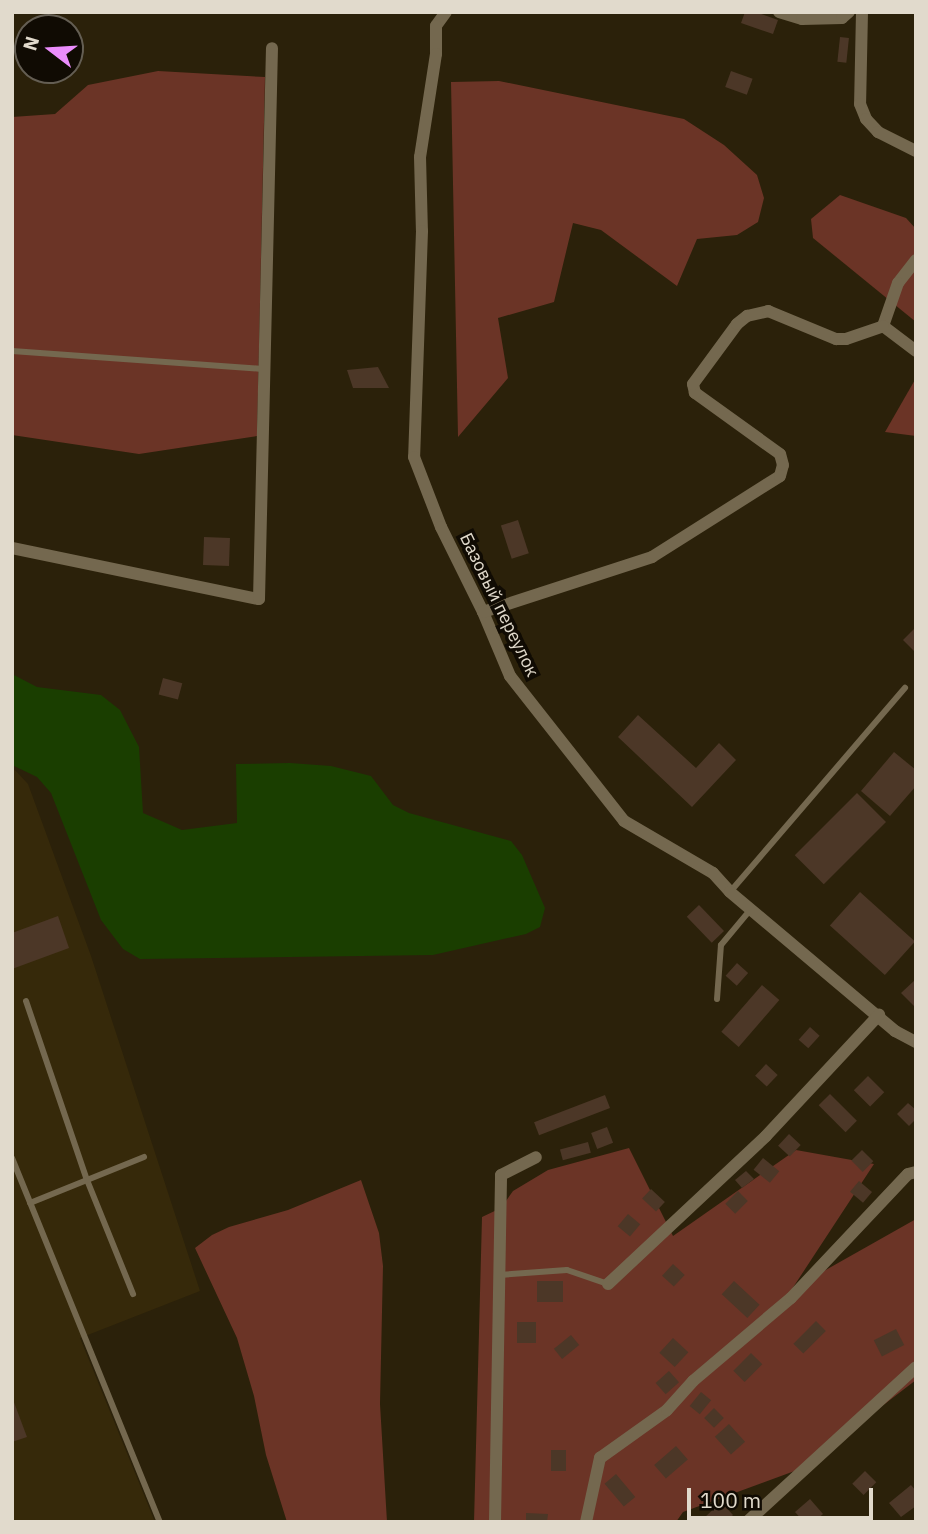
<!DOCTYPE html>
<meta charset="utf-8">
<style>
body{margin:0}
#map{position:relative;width:928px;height:1534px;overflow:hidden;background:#2b210a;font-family:"IBM Plex Sans",sans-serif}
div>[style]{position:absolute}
.built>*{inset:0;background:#36290a}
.green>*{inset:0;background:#6b3426}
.water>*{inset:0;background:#1a3e00}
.building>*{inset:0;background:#4c3727;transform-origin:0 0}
.lane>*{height:6px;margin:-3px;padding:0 3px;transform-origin:3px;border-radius:3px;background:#74684f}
.street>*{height:12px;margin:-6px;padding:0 6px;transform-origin:6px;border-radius:6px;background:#74684f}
span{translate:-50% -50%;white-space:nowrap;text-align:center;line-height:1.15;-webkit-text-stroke:7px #100b03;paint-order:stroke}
.street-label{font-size:18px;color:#e1dacc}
.frame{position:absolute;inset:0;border:14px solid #e1dacc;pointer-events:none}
.north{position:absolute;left:14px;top:14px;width:70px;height:70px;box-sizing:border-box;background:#100b03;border:2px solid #645e53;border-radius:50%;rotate:287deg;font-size:19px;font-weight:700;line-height:28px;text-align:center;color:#e1dacc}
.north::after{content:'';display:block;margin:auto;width:24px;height:32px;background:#eb8dfc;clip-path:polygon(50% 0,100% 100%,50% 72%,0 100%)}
.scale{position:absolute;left:687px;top:1488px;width:186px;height:32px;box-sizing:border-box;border:4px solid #e1dacc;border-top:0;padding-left:9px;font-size:21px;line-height:24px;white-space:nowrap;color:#e1dacc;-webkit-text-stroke:5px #100b03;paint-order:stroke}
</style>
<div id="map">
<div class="built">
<div style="clip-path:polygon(15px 770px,28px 784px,91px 956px,200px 1291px,80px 1338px,155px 1522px,12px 1522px,12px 771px)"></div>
</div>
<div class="green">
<div style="clip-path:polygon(158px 71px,265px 77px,257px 436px,139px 454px,12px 435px,12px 117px,55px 114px,88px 85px)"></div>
<div style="clip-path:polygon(499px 81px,684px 119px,724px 145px,757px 175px,764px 198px,758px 222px,737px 235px,697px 239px,677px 286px,601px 230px,573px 223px,554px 302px,498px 318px,508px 378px,458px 437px,451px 82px)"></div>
<div style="clip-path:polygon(840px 195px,906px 218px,916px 229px,916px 322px,813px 238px,811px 219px)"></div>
<div style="clip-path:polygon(916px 378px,916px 436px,885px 432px)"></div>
<div style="clip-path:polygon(629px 1148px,673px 1236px,796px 1150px,874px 1164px,792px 1289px,916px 1219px,916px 1380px,800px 1469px,683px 1512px,676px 1522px,474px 1522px,482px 1217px,501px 1208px,513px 1191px,548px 1170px)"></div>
<div style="clip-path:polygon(361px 1180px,379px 1233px,383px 1266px,380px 1404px,387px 1522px,287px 1522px,266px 1455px,254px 1396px,237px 1338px,195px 1248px,212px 1235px,229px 1227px,288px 1210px)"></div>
</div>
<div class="water">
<div style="clip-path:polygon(12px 674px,37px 687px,101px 695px,120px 710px,139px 747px,143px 813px,182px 830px,237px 823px,236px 764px,290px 763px,331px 766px,371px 776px,393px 805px,409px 813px,511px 841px,522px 855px,545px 908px,540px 927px,526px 934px,433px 955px,140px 959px,123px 949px,101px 920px,51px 793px,37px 777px,12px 765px)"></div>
</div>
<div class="building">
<div style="clip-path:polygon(745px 12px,756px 12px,778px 20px,773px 34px,741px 23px)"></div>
<div style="left:840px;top:37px;width:9px;height:25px;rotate:6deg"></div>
<div style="left:731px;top:71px;width:23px;height:17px;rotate:20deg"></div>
<div style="clip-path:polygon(378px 367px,389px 388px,353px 388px,347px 370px)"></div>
<div style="left:518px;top:520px;width:35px;height:18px;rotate:72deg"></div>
<div style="left:204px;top:537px;width:26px;height:28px;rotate:2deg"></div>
<div style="clip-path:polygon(916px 627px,916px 653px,903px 640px)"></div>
<div style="left:163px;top:678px;width:20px;height:17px;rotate:15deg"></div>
<div style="clip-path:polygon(638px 715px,696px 768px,719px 743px,736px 760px,692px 807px,618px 737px)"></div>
<div style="clip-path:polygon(894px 752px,916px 770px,916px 786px,890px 816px,861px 791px)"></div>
<div style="left:857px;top:793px;width:41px;height:88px;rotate:45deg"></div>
<div style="left:860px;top:892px;width:74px;height:45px;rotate:42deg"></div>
<div style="left:699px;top:905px;width:36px;height:17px;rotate:46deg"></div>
<div style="clip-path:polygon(58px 916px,69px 948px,12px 969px,12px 933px)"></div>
<div style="left:737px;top:963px;width:15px;height:17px;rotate:42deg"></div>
<div style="clip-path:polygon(916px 979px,916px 1008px,901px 993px)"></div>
<div style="left:762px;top:985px;width:23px;height:62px;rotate:41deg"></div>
<div style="left:810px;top:1027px;width:13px;height:17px;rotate:42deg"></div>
<div style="left:766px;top:1064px;width:16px;height:16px;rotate:43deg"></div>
<div style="left:868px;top:1076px;width:23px;height:20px;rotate:45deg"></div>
<div style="left:830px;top:1094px;width:38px;height:16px;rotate:45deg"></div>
<div style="left:605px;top:1095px;width:14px;height:76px;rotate:69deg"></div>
<div style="clip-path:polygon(908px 1103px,916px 1110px,916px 1119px,909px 1126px,897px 1114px)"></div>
<div style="left:607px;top:1127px;width:17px;height:17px;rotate:69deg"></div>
<div style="left:789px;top:1134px;width:16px;height:16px;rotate:43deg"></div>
<div style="left:588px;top:1142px;width:11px;height:29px;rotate:75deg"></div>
<div style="left:862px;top:1150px;width:16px;height:15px;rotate:45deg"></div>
<div style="left:763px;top:1158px;width:21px;height:15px;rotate:39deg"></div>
<div style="clip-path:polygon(746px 1171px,754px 1179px,742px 1188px,735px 1180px)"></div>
<div style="left:859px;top:1181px;width:17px;height:14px;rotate:40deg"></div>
<div style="left:651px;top:1189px;width:19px;height:13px;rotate:43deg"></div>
<div style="left:738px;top:1191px;width:14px;height:18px;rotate:45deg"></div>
<div style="left:628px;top:1214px;width:16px;height:16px;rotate:40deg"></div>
<div style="left:673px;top:1264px;width:16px;height:16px;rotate:43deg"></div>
<div style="left:563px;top:1281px;width:21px;height:26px;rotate:90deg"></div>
<div style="left:734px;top:1281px;width:35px;height:18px;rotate:43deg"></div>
<div style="left:816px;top:1321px;width:14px;height:32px;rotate:45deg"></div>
<div style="left:517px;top:1322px;width:19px;height:21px"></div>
<div style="left:896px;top:1329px;width:18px;height:25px;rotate:63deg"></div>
<div style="left:571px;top:1335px;width:13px;height:22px;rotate:51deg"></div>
<div style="left:673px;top:1338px;width:21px;height:20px;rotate:43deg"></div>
<div style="left:751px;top:1353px;width:16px;height:25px;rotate:45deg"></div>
<div style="left:669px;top:1371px;width:15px;height:18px;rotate:48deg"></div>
<div style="left:701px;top:1392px;width:13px;height:18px;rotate:39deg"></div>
<div style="clip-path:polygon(12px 1397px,27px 1437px,12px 1442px)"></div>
<div style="left:714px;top:1408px;width:14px;height:14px;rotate:45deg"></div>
<div style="left:729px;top:1424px;width:24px;height:19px;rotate:48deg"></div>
<div style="left:676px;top:1446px;width:18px;height:29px;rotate:49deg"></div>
<div style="left:551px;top:1450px;width:15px;height:21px"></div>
<div style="left:865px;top:1471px;width:16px;height:18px;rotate:45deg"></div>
<div style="left:616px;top:1474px;width:30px;height:15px;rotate:50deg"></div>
<div style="clip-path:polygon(911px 1485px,916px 1491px,916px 1506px,901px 1517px,889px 1503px)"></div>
<div style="clip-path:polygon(810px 1499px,823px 1514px,814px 1522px,804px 1522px,795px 1512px)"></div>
<div style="clip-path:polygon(721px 1502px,733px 1515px,726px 1522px,707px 1522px,704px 1518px)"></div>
<div style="clip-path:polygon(526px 1513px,548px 1514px,547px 1522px,526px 1522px)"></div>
</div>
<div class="lane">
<div style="left:12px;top:351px;width:254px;rotate:4.1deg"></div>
<div style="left:730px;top:892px;width:269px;rotate:-49.4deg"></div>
<div style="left:717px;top:999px;width:54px;rotate:-85.8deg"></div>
<div style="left:721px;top:945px;width:47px;rotate:-50.2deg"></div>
<div style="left:26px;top:1001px;width:189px;rotate:71.2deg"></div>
<div style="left:87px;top:1180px;width:123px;rotate:68deg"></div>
<div style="left:12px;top:1158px;width:393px;rotate:67.9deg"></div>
<div style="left:30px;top:1203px;width:123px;rotate:-22deg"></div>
<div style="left:499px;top:1275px;width:68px;rotate:-4.2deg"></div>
<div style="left:567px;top:1270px;width:43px;rotate:18.9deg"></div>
</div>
<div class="street">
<div style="left:446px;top:12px;width:17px;rotate:126deg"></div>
<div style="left:436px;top:26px;width:28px;rotate:90deg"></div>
<div style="left:436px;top:54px;width:104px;rotate:98.8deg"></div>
<div style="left:420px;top:157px;width:74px;rotate:88.5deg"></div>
<div style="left:422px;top:231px;width:226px;rotate:92deg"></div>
<div style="left:414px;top:457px;width:75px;rotate:68.9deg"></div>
<div style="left:441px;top:527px;width:95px;rotate:63.7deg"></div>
<div style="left:483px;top:612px;width:69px;rotate:67.1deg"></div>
<div style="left:510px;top:676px;width:184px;rotate:51.8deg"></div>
<div style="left:624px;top:821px;width:103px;rotate:30.3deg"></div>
<div style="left:713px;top:873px;width:25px;rotate:48deg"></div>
<div style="left:730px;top:892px;width:216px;rotate:40.1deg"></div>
<div style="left:895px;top:1031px;width:24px;rotate:28deg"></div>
<div style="left:779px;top:12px;width:24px;rotate:17deg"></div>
<div style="left:802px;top:19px;width:40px;rotate:-1.4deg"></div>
<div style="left:842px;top:18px;width:9px;rotate:-41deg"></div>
<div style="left:862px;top:12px;width:92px;rotate:91.2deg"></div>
<div style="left:860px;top:104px;width:16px;rotate:68deg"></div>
<div style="left:866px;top:119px;width:18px;rotate:47deg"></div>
<div style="left:878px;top:132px;width:42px;rotate:26.6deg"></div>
<div style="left:916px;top:260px;width:29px;rotate:128deg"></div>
<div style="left:898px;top:283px;width:46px;rotate:109.2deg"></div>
<div style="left:883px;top:326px;width:41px;rotate:37.1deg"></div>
<div style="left:12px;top:548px;width:252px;rotate:11.7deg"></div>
<div style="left:259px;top:599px;width:551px;rotate:-88.65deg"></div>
<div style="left:483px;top:612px;width:178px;rotate:-18deg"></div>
<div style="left:652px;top:557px;width:151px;rotate:-32.3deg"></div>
<div style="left:780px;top:476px;width:11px;rotate:-75deg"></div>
<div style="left:783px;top:465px;width:11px;rotate:-105deg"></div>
<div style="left:780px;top:454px;width:105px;rotate:-144.3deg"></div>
<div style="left:695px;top:393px;width:9px;rotate:-103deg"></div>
<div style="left:693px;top:384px;width:74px;rotate:-53.7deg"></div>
<div style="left:737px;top:324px;width:13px;rotate:-39deg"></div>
<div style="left:747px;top:316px;width:22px;rotate:-13deg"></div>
<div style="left:768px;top:311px;width:74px;rotate:22.4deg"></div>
<div style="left:836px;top:339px;width:10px"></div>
<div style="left:846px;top:339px;width:39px;rotate:-19deg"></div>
<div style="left:608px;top:1284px;width:216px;rotate:-43.1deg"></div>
<div style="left:766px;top:1136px;width:166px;rotate:-47deg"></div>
<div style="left:495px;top:1522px;width:347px;rotate:-89deg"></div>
<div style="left:501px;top:1175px;width:39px;rotate:-27deg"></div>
<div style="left:586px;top:1522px;width:66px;rotate:-77.7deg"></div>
<div style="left:600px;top:1458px;width:82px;rotate:-35.6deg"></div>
<div style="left:667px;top:1410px;width:39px;rotate:-48deg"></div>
<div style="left:693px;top:1381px;width:128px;rotate:-40.3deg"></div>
<div style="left:791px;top:1298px;width:170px;rotate:-46.7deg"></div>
<div style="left:908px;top:1174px;width:8px;rotate:-14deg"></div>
<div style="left:747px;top:1522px;width:229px;rotate:-42.5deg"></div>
</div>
<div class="street-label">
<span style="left:499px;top:605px;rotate:64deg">Базовый переулок</span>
</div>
<div class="frame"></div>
<div class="north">N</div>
<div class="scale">100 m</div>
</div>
